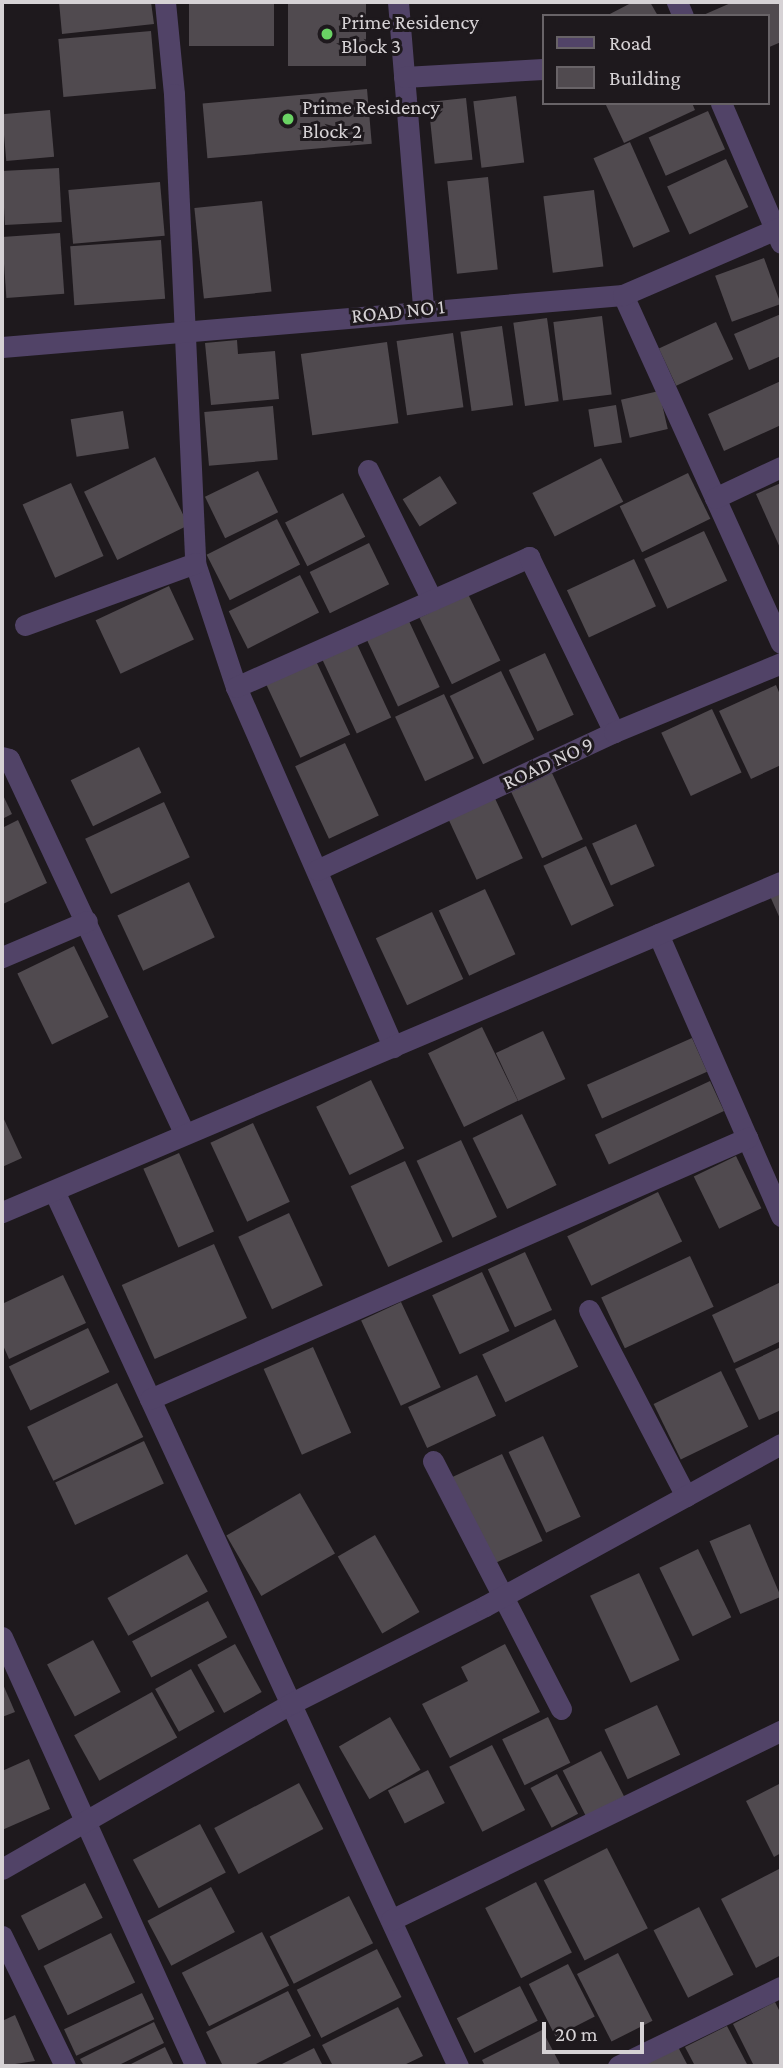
<!DOCTYPE html>
<style>
body{margin:0}
#map{position:relative;width:783px;height:2068px;overflow:hidden;background:#1e191d;font-family:"Crimson Pro",serif}
div>[style]{position:absolute}
.building>*{inset:0;background:#504a4f;transform-origin:0 0}
.minor>*{height:21px;margin:-10.5px;padding:0 10.5px;transform-origin:10.5px;border-radius:10.5px;background:#514367}
.dots>*{width:19px;height:19px;translate:-50% -50%;box-sizing:border-box;border:4px solid #1e191d;border-radius:50%}
span{translate:-50% -50%;white-space:nowrap;text-align:center;line-height:1.15;-webkit-text-stroke:6px #1e191d;paint-order:stroke}
.poi-label{font-size:21px;color:#d6d2d5}
.left{translate:0 -50%;text-align:left}
.street-label{font-size:21px;color:#d6d2d5}
.frame{position:absolute;inset:0;border:4px solid #d6d2d5;pointer-events:none}
.legend{position:absolute;left:542px;top:14px;width:228px;height:91px;box-sizing:border-box;background:#1e191d;border:2px solid #686367;margin:0;padding:9px 12px;list-style:none;font-size:21px;color:#d6d2d5}
.legend li{display:flex;align-items:center;gap:14px;height:35px}
.legend b{width:35px;border:2px solid #686367}
.scale{position:absolute;left:542px;top:2022px;width:102px;height:32px;box-sizing:border-box;border:4px solid #d6d2d5;border-top:0;padding-left:9px;font-size:21px;line-height:24px;white-space:nowrap;color:#d6d2d5;-webkit-text-stroke:5px #1e191d;paint-order:stroke}
</style>
<div id="map">
<div class="building">
<div style="clip-path:polygon(59px 2px,151px 2px,154px 24px,62px 34px)"></div>
<div style="left:189px;top:2px;width:85px;height:44px"></div>
<div style="left:288px;top:2px;width:78px;height:64px"></div>
<div style="clip-path:polygon(633px 2px,650px 2px,658px 16px,606px 16px)"></div>
<div style="clip-path:polygon(733px 2px,781px 2px,781px 42px,767px 48px,767px 16px,701px 16px)"></div>
<div style="left:151px;top:31px;width:58px;height:93px;rotate:85deg"></div>
<div style="left:367px;top:89px;width:55px;height:165px;rotate:85deg"></div>
<div style="left:516px;top:96px;width:67px;height:43px;rotate:83deg"></div>
<div style="left:466px;top:98px;width:62px;height:38px;rotate:84deg"></div>
<div style="clip-path:polygon(605px 103px,692px 103px,695px 110px,624px 143px)"></div>
<div style="left:50px;top:110px;width:47px;height:48px;rotate:85deg"></div>
<div style="left:708px;top:111px;width:42px;height:65px;rotate:66deg"></div>
<div style="left:630px;top:142px;width:98px;height:40px;rotate:66deg"></div>
<div style="left:726px;top:159px;width:53px;height:65px;rotate:65deg"></div>
<div style="left:59px;top:168px;width:54px;height:57px;rotate:87deg"></div>
<div style="left:488px;top:177px;width:93px;height:41px;rotate:84deg"></div>
<div style="left:160px;top:182px;width:54px;height:92px;rotate:85deg"></div>
<div style="left:594px;top:190px;width:77px;height:51px;rotate:83deg"></div>
<div style="left:262px;top:201px;width:91px;height:68px;rotate:84deg"></div>
<div style="left:60px;top:233px;width:61px;height:58px;rotate:86deg"></div>
<div style="left:161px;top:240px;width:59px;height:91px;rotate:86deg"></div>
<div style="left:764px;top:258px;width:49px;height:52px;rotate:70deg"></div>
<div style="clip-path:polygon(781px 314px,781px 356px,749px 370px,734px 334px)"></div>
<div style="left:602px;top:316px;width:79px;height:49px;rotate:83deg"></div>
<div style="left:547px;top:318px;width:84px;height:34px;rotate:82deg"></div>
<div style="left:716px;top:322px;width:41px;height:63px;rotate:65deg"></div>
<div style="left:502px;top:326px;width:80px;height:42px;rotate:82deg"></div>
<div style="left:453px;top:333px;width:75px;height:57px;rotate:82deg"></div>
<div style="clip-path:polygon(237px 340px,238px 354px,275px 351px,279px 399px,211px 405px,205px 343px)"></div>
<div style="left:387px;top:342px;width:82px;height:87px;rotate:82deg"></div>
<div style="clip-path:polygon(781px 381px,781px 425px,724px 451px,708px 414px)"></div>
<div style="left:659px;top:391px;width:39px;height:39px;rotate:77deg"></div>
<div style="left:616px;top:405px;width:38px;height:28px;rotate:81deg"></div>
<div style="left:273px;top:406px;width:54px;height:69px;rotate:85deg"></div>
<div style="left:123px;top:411px;width:38px;height:53px;rotate:81deg"></div>
<div style="left:155px;top:457px;width:76px;height:79px;rotate:64deg"></div>
<div style="left:601px;top:458px;width:49px;height:77px;rotate:63deg"></div>
<div style="left:258px;top:471px;width:46px;height:59px;rotate:64deg"></div>
<div style="left:688px;top:473px;width:51px;height:76px;rotate:64deg"></div>
<div style="left:440px;top:476px;width:32px;height:44px;rotate:58deg"></div>
<div style="left:71px;top:483px;width:80px;height:53px;rotate:66deg"></div>
<div style="clip-path:polygon(781px 483px,781px 550px,756px 494px)"></div>
<div style="left:343px;top:493px;width:49px;height:65px;rotate:63deg"></div>
<div style="left:277px;top:519px;width:51px;height:79px;rotate:63deg"></div>
<div style="left:704px;top:531px;width:55px;height:66px;rotate:65deg"></div>
<div style="left:369px;top:543px;width:46px;height:66px;rotate:64deg"></div>
<div style="left:634px;top:559px;width:52px;height:74px;rotate:65deg"></div>
<div style="left:300px;top:575px;width:42px;height:80px;rotate:63deg"></div>
<div style="left:169px;top:586px;width:59px;height:81px;rotate:65deg"></div>
<div style="left:468px;top:594px;width:74px;height:54px;rotate:64deg"></div>
<div style="left:408px;top:619px;width:75px;height:46px;rotate:65deg"></div>
<div style="left:357px;top:644px;width:81px;height:38px;rotate:65deg"></div>
<div style="left:545px;top:653px;width:68px;height:40px;rotate:65deg"></div>
<div style="left:316px;top:661px;width:81px;height:55px;rotate:65deg"></div>
<div style="left:501px;top:671px;width:76px;height:57px;rotate:64deg"></div>
<div style="clip-path:polygon(776px 685px,781px 697px,781px 765px,751px 779px,719px 711px)"></div>
<div style="left:444px;top:694px;width:71px;height:54px;rotate:65deg"></div>
<div style="left:712px;top:709px;width:70px;height:56px;rotate:65deg"></div>
<div style="left:345px;top:743px;width:80px;height:55px;rotate:65deg"></div>
<div style="left:139px;top:747px;width:51px;height:76px;rotate:64deg"></div>
<div style="left:552px;top:773px;width:73px;height:45px;rotate:65deg"></div>
<div style="left:492px;top:792px;width:73px;height:51px;rotate:65deg"></div>
<div style="clip-path:polygon(2px 793px,12px 814px,2px 819px)"></div>
<div style="left:164px;top:802px;width:61px;height:87px;rotate:65deg"></div>
<div style="clip-path:polygon(18px 820px,47px 883px,3px 904px,2px 828px)"></div>
<div style="left:636px;top:824px;width:46px;height:48px;rotate:66deg"></div>
<div style="left:586px;top:846px;width:66px;height:47px;rotate:65deg"></div>
<div style="left:189px;top:882px;width:61px;height:79px;rotate:65deg"></div>
<div style="left:485px;top:889px;width:72px;height:51px;rotate:65deg"></div>
<div style="clip-path:polygon(781px 891px,781px 921px,770px 896px)"></div>
<div style="left:432px;top:912px;width:74px;height:62px;rotate:65deg"></div>
<div style="left:74px;top:946px;width:79px;height:63px;rotate:64deg"></div>
<div style="left:482px;top:1027px;width:82px;height:60px;rotate:64deg"></div>
<div style="left:543px;top:1031px;width:53px;height:52px;rotate:65deg"></div>
<div style="left:692px;top:1038px;width:37px;height:115px;rotate:66deg"></div>
<div style="left:371px;top:1080px;width:76px;height:61px;rotate:64deg"></div>
<div style="left:710px;top:1081px;width:33px;height:127px;rotate:65deg"></div>
<div style="left:522px;top:1114px;width:79px;height:55px;rotate:64deg"></div>
<div style="clip-path:polygon(2px 1115px,22px 1158px,2px 1167px)"></div>
<div style="left:253px;top:1123px;width:87px;height:47px;rotate:65deg"></div>
<div style="left:461px;top:1140px;width:85px;height:49px;rotate:65deg"></div>
<div style="left:179px;top:1153px;width:86px;height:39px;rotate:66deg"></div>
<div style="left:736px;top:1156px;width:58px;height:47px;rotate:64deg"></div>
<div style="left:405px;top:1161px;width:89px;height:60px;rotate:65deg"></div>
<div style="left:658px;top:1192px;width:55px;height:101px;rotate:64deg"></div>
<div style="left:289px;top:1213px;width:80px;height:56px;rotate:65deg"></div>
<div style="left:214px;top:1244px;width:81px;height:101px;rotate:66deg"></div>
<div style="left:525px;top:1252px;width:64px;height:41px;rotate:65deg"></div>
<div style="left:690px;top:1256px;width:56px;height:98px;rotate:65deg"></div>
<div style="left:482px;top:1272px;width:65px;height:55px;rotate:65deg"></div>
<div style="clip-path:polygon(63px 1275px,86px 1323px,9px 1359px,2px 1343px,2px 1304px)"></div>
<div style="clip-path:polygon(781px 1282px,781px 1341px,734px 1363px,712px 1315px)"></div>
<div style="left:401px;top:1302px;width:94px;height:44px;rotate:65deg"></div>
<div style="left:555px;top:1319px;width:53px;height:81px;rotate:64deg"></div>
<div style="left:88px;top:1328px;width:49px;height:88px;rotate:64deg"></div>
<div style="left:313px;top:1347px;width:94px;height:54px;rotate:66deg"></div>
<div style="clip-path:polygon(781px 1347px,781px 1410px,759px 1420px,735px 1369px)"></div>
<div style="left:721px;top:1371px;width:62px;height:75px;rotate:64deg"></div>
<div style="left:477px;top:1375px;width:45px;height:76px;rotate:65deg"></div>
<div style="left:117px;top:1383px;width:60px;height:100px;rotate:64deg"></div>
<div style="left:543px;top:1436px;width:89px;height:38px;rotate:65deg"></div>
<div style="left:144px;top:1441px;width:47px;height:98px;rotate:65deg"></div>
<div style="left:502px;top:1454px;width:96px;height:60px;rotate:65deg"></div>
<div style="left:300px;top:1493px;width:70px;height:85px;rotate:60deg"></div>
<div style="left:750px;top:1524px;width:79px;height:44px;rotate:67deg"></div>
<div style="left:375px;top:1535px;width:89px;height:43px;rotate:60deg"></div>
<div style="left:698px;top:1549px;width:76px;height:43px;rotate:64deg"></div>
<div style="left:187px;top:1554px;width:43px;height:91px;rotate:61deg"></div>
<div style="left:639px;top:1573px;width:96px;height:54px;rotate:65deg"></div>
<div style="left:208px;top:1601px;width:41px;height:86px;rotate:62deg"></div>
<div style="left:93px;top:1640px;width:59px;height:52px;rotate:62deg"></div>
<div style="left:235px;top:1644px;width:55px;height:43px;rotate:61deg"></div>
<div style="clip-path:polygon(505px 1644px,540px 1712px,450px 1758px,422px 1704px,468px 1681px,461px 1667px)"></div>
<div style="left:191px;top:1669px;width:49px;height:41px;rotate:61deg"></div>
<div style="clip-path:polygon(2px 1682px,15px 1712px,2px 1717px)"></div>
<div style="left:152px;top:1692px;width:52px;height:89px;rotate:61deg"></div>
<div style="left:657px;top:1705px;width:55px;height:58px;rotate:65deg"></div>
<div style="left:390px;top:1717px;width:61px;height:59px;rotate:60deg"></div>
<div style="left:548px;top:1717px;width:51px;height:51px;rotate:64deg"></div>
<div style="left:492px;top:1745px;width:73px;height:48px;rotate:63deg"></div>
<div style="left:601px;top:1751px;width:51px;height:43px;rotate:63deg"></div>
<div style="clip-path:polygon(29px 1759px,50px 1809px,2px 1830px,2px 1771px)"></div>
<div style="left:428px;top:1770px;width:37px;height:45px;rotate:63deg"></div>
<div style="left:557px;top:1774px;width:45px;height:30px;rotate:62deg"></div>
<div style="left:299px;top:1783px;width:52px;height:96px;rotate:62deg"></div>
<div style="clip-path:polygon(781px 1783px,781px 1853px,774px 1857px,746px 1801px)"></div>
<div style="left:200px;top:1824px;width:55px;height:76px;rotate:62deg"></div>
<div style="left:607px;top:1848px;width:90px;height:71px;rotate:63deg"></div>
<div style="clip-path:polygon(779px 1869px,781px 1955px,756px 1968px,721px 1899px)"></div>
<div style="left:536px;top:1882px;width:79px;height:57px;rotate:63deg"></div>
<div style="left:85px;top:1883px;width:39px;height:72px;rotate:63deg"></div>
<div style="left:211px;top:1887px;width:51px;height:72px;rotate:62deg"></div>
<div style="left:349px;top:1896px;width:53px;height:89px;rotate:63deg"></div>
<div style="left:699px;top:1907px;width:76px;height:51px;rotate:63deg"></div>
<div style="left:262px;top:1932px;width:60px;height:90px;rotate:63deg"></div>
<div style="left:111px;top:1933px;width:55px;height:75px;rotate:64deg"></div>
<div style="left:377px;top:1949px;width:54px;height:90px;rotate:63deg"></div>
<div style="left:618px;top:1953px;width:76px;height:46px;rotate:63deg"></div>
<div style="left:568px;top:1964px;width:59px;height:44px;rotate:63deg"></div>
<div style="left:520px;top:1986px;width:39px;height:71px;rotate:63deg"></div>
<div style="clip-path:polygon(288px 1991px,311px 2036px,252px 2066px,223px 2066px,206px 2032px)"></div>
<div style="left:142px;top:1993px;width:29px;height:86px;rotate:65deg"></div>
<div style="clip-path:polygon(775px 2002px,781px 2014px,781px 2066px,754px 2066px,733px 2024px)"></div>
<div style="clip-path:polygon(398px 2007px,423px 2056px,402px 2066px,333px 2066px,322px 2045px)"></div>
<div style="clip-path:polygon(15px 2015px,35px 2061px,2px 2066px,2px 2021px)"></div>
<div style="clip-path:polygon(154px 2022px,164px 2043px,117px 2066px,84px 2066px,80px 2059px)"></div>
<div style="clip-path:polygon(727px 2026px,748px 2066px,695px 2066px,685px 2047px)"></div>
<div style="clip-path:polygon(542px 2030px,561px 2066px,485px 2066px,482px 2060px)"></div>
<div style="clip-path:polygon(677px 2045px,688px 2066px,637px 2066px)"></div>
<div style="clip-path:polygon(165px 2047px,174px 2066px,127px 2066px)"></div>
<div style="clip-path:polygon(314px 2048px,323px 2066px,278px 2066px)"></div>
</div>
<div class="minor">
<div style="left:165px;top:2px;width:92px;rotate:84.4deg"></div>
<div style="left:174px;top:94px;width:469px;rotate:87.4deg"></div>
<div style="left:195px;top:563px;width:131px;rotate:71.7deg"></div>
<div style="left:236px;top:687px;width:393px;rotate:66.4deg"></div>
<div style="left:398px;top:2px;width:307px;rotate:85.3deg"></div>
<div style="left:677px;top:2px;width:15px;rotate:67deg"></div>
<div style="left:404px;top:77px;width:139px;rotate:-3.3deg"></div>
<div style="left:721px;top:103px;width:152px;rotate:66.8deg"></div>
<div style="left:623px;top:295px;width:382px;rotate:65.6deg"></div>
<div style="left:2px;top:347px;width:623px;rotate:-4.79deg"></div>
<div style="left:623px;top:295px;width:172px;rotate:-23.3deg"></div>
<div style="left:368px;top:470px;width:145px;rotate:63.8deg"></div>
<div style="left:715px;top:498px;width:73px;rotate:-25.2deg"></div>
<div style="left:25px;top:625px;width:181px;rotate:-20deg"></div>
<div style="left:236px;top:687px;width:321px;rotate:-23.9deg"></div>
<div style="left:529px;top:557px;width:195px;rotate:64.1deg"></div>
<div style="left:2px;top:757px;width:7px;rotate:16deg"></div>
<div style="left:9px;top:759px;width:414px;rotate:64.9deg"></div>
<div style="left:317px;top:870px;width:327px;rotate:-24.9deg"></div>
<div style="left:614px;top:732px;width:181px;rotate:-22.4deg"></div>
<div style="left:658px;top:934px;width:308px;rotate:66.4deg"></div>
<div style="left:2px;top:957px;width:92px;rotate:-23deg"></div>
<div style="left:54px;top:1191px;width:964px;rotate:65.22deg"></div>
<div style="left:2px;top:1212px;width:846px;rotate:-22.96deg"></div>
<div style="left:589px;top:1310px;width:210px;rotate:62.5deg"></div>
<div style="left:150px;top:1399px;width:652px;rotate:-23.61deg"></div>
<div style="left:433px;top:1461px;width:279px;rotate:62.7deg"></div>
<div style="left:2px;top:1637px;width:471px;rotate:65.7deg"></div>
<div style="left:2px;top:1869px;width:332px;rotate:-29.8deg"></div>
<div style="left:290px;top:1704px;width:218px;rotate:-26.7deg"></div>
<div style="left:485px;top:1606px;width:337px;rotate:-28.7deg"></div>
<div style="left:391px;top:1920px;width:433px;rotate:-25.9deg"></div>
<div style="left:2px;top:1936px;width:144px;rotate:64.1deg"></div>
<div style="left:618px;top:2066px;width:181px;rotate:-25.9deg"></div>
</div>
<div class="dots">
<div style="left:327px;top:34px;background:#6ad364"></div>
<div style="left:288px;top:119px;background:#6ad364"></div>
</div>
<div class="poi-label">
<span class="left" style="left:341px;top:34px">Prime Residency<br>Block 3</span>
<span class="left" style="left:302px;top:119px">Prime Residency<br>Block 2</span>
</div>
<div class="street-label">
<span style="left:398px;top:311px;rotate:-6deg">ROAD NO 1</span>
<span style="left:548px;top:763px;rotate:-25deg">ROAD NO 9</span>
</div>
<div class="frame"></div>
<ul class="legend">
<li><b style="height:9px;background:#514367"></b>Road</li>
<li><b style="height:19px;background:#504a4f"></b>Building</li>
</ul>
<div class="scale">20 m</div>
</div>
